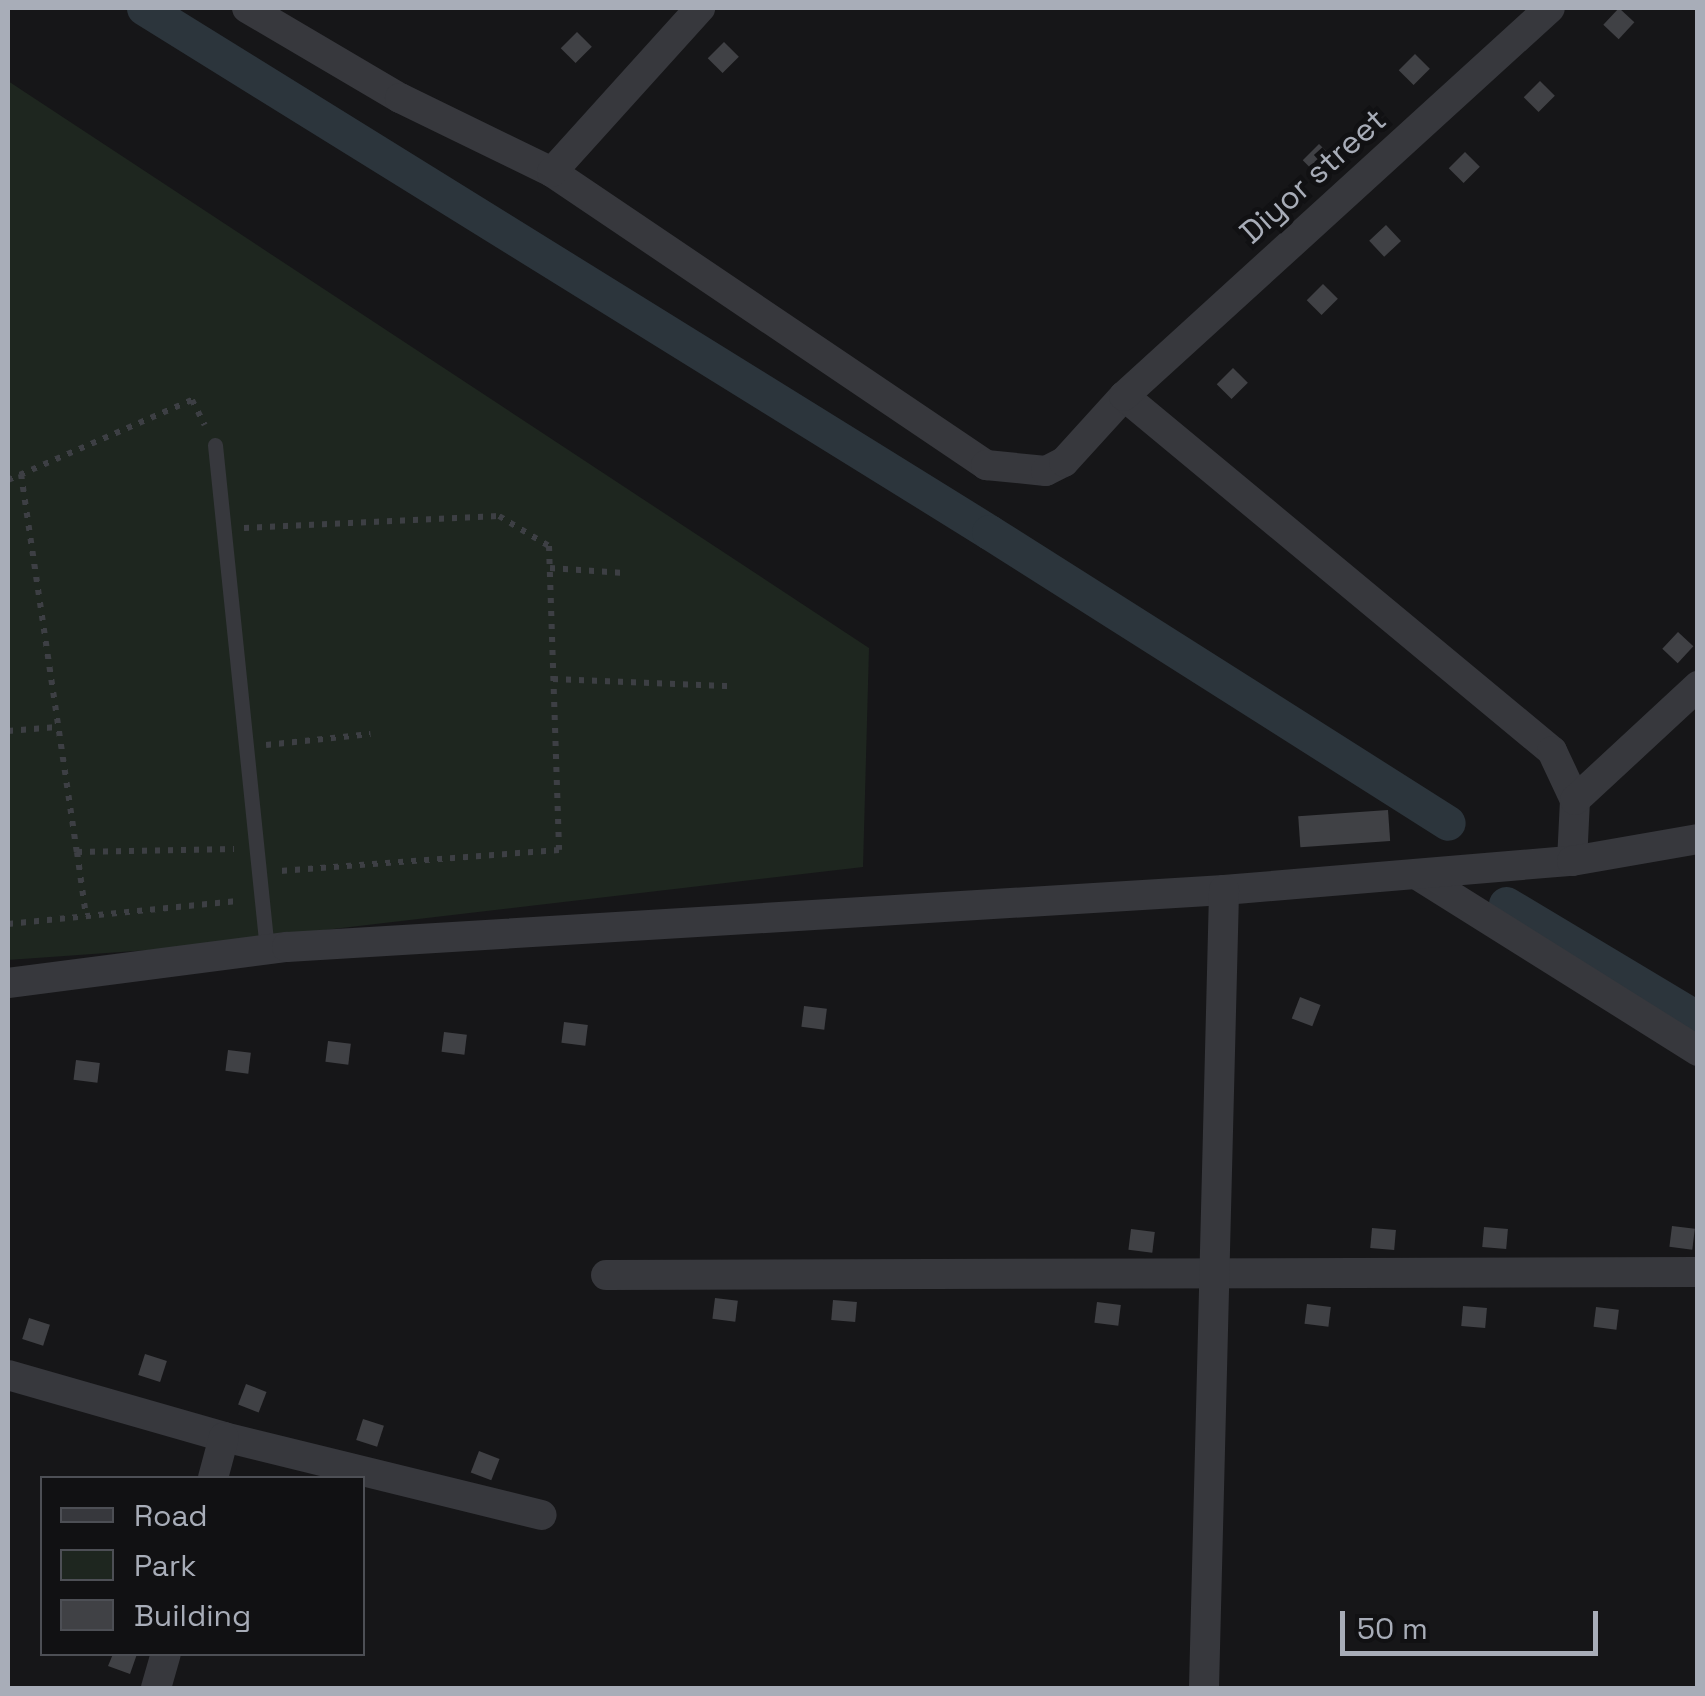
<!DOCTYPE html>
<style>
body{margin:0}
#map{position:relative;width:1705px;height:1696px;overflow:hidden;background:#161618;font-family:"Space Grotesk",sans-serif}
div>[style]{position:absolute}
.green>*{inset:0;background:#1e261f}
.canal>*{height:35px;margin:-17.5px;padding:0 17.5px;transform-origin:17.5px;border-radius:17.5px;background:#2c353c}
.building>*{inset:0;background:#404145;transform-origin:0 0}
.path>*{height:6px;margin-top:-3px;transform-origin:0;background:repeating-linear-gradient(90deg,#3d3f44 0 5px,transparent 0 13px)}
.lane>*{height:15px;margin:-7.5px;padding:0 7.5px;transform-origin:7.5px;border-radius:7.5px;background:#37383d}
.street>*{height:30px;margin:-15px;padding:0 15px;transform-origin:15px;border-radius:15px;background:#37383d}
span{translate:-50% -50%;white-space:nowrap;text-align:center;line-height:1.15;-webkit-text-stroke:9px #111113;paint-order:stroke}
.street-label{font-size:32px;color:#a8adb8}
.frame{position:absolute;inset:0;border:10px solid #a8adb8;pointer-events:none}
.legend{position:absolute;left:40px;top:1476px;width:325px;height:180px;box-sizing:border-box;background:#111113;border:2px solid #4d4f55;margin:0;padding:12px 18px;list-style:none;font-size:30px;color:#a8adb8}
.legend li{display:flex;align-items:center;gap:20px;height:50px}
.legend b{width:50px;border:2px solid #4d4f55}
.scale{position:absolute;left:1340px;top:1611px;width:258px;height:45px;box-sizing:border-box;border:5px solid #a8adb8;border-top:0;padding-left:12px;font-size:30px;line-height:35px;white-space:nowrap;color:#a8adb8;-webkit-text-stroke:8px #111113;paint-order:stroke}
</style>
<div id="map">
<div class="green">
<div style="clip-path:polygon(8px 81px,869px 648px,863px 867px,163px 949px,8px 960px)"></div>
</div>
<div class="canal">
<div style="left:144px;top:8px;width:994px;rotate:31.8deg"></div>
<div style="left:989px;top:532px;width:543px;rotate:32.37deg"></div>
<div style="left:1506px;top:904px;width:224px;rotate:30.9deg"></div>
</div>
<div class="building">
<div style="left:1619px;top:8px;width:21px;height:23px;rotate:43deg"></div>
<div style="left:577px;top:32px;width:21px;height:23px;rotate:45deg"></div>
<div style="left:724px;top:42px;width:21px;height:23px;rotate:45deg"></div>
<div style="left:1415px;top:54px;width:21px;height:23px;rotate:45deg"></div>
<div style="left:1540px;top:81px;width:21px;height:23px;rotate:45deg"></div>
<div style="left:1319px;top:144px;width:21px;height:23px;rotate:45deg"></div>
<div style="left:1465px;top:152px;width:21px;height:23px;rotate:45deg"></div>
<div style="left:1386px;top:225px;width:22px;height:23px;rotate:47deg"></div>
<div style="left:1323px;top:284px;width:21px;height:23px;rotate:45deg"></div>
<div style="left:1233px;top:368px;width:21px;height:23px;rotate:45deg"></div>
<div style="left:1678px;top:632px;width:21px;height:23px;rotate:43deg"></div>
<div style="left:1388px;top:810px;width:31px;height:90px;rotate:86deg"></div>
<div style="left:1300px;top:997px;width:22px;height:23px;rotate:21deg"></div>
<div style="left:804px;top:1006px;width:23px;height:21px;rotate:7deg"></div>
<div style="left:564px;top:1022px;width:24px;height:21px;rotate:7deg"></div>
<div style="left:444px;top:1032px;width:23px;height:20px;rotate:7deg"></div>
<div style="left:328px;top:1041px;width:23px;height:21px;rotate:7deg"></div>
<div style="left:228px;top:1050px;width:23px;height:21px;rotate:7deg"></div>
<div style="left:76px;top:1060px;width:24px;height:20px;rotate:7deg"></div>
<div style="left:1672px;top:1226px;width:23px;height:21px;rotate:7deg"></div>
<div style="left:1484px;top:1227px;width:24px;height:20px;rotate:5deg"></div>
<div style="left:1372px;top:1228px;width:24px;height:20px;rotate:5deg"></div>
<div style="left:1131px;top:1229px;width:24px;height:21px;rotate:7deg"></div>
<div style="left:715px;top:1298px;width:23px;height:21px;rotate:7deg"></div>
<div style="left:833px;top:1300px;width:24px;height:20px;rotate:5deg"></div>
<div style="left:1097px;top:1302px;width:24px;height:21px;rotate:7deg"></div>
<div style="left:1307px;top:1304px;width:24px;height:20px;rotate:7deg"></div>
<div style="left:1463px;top:1306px;width:24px;height:20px;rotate:5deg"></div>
<div style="left:1596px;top:1307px;width:23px;height:20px;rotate:7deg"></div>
<div style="left:29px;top:1318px;width:22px;height:22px;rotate:18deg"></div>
<div style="left:145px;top:1354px;width:23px;height:22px;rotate:18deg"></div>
<div style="left:246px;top:1384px;width:22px;height:22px;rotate:21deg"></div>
<div style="left:363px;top:1419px;width:22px;height:22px;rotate:18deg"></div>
<div style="left:479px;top:1451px;width:22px;height:23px;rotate:21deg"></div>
<div style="clip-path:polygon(113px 1654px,137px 1654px,130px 1674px,108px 1666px)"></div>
</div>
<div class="path">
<div style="left:21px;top:474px;width:382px;rotate:81.6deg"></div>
<div style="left:77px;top:852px;width:157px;rotate:-1.1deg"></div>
<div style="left:8px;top:480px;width:201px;rotate:-23.5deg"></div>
<div style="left:192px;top:400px;width:28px;rotate:63deg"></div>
<div style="left:244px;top:528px;width:255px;rotate:-2.7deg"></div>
<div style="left:499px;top:516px;width:58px;rotate:31deg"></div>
<div style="left:549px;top:546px;width:304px;rotate:88.1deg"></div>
<div style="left:559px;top:850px;width:280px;rotate:175.7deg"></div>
<div style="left:550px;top:568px;width:74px;rotate:3.9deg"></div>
<div style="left:553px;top:679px;width:178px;rotate:2.3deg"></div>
<div style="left:8px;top:731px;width:49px;rotate:-4.7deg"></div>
<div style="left:266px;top:745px;width:105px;rotate:-6deg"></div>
<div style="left:77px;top:852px;width:65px;rotate:82deg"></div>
<div style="left:8px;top:924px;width:233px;rotate:-5.7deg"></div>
</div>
<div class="lane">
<div style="left:215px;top:445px;width:508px;rotate:84.12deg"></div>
</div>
<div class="street">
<div style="left:247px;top:8px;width:178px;rotate:30.5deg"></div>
<div style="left:400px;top:98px;width:169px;rotate:26deg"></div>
<div style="left:552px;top:172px;width:524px;rotate:34.02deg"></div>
<div style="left:986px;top:465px;width:60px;rotate:5.7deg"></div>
<div style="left:1046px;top:471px;width:20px;rotate:-27deg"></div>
<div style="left:1064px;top:462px;width:89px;rotate:-47.7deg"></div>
<div style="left:1124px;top:396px;width:556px;rotate:39.67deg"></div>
<div style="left:1552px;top:751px;width:54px;rotate:64.9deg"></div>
<div style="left:1575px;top:800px;width:61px;rotate:92.8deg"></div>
<div style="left:552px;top:172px;width:221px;rotate:-47.9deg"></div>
<div style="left:1124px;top:396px;width:576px;rotate:-42.33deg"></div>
<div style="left:1575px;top:800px;width:168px;rotate:-42.8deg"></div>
<div style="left:1416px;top:874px;width:333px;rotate:32.1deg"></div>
<div style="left:8px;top:983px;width:281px;rotate:-7.4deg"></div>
<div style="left:287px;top:947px;width:939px;rotate:-3.48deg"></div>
<div style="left:1224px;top:890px;width:349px;rotate:-4.8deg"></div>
<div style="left:1572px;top:861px;width:128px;rotate:-9.9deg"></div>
<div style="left:606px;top:1275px;width:1092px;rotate:-0.16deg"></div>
<div style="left:8px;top:1375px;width:225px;rotate:16deg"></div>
<div style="left:224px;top:1437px;width:327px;rotate:13.8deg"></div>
<div style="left:213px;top:1478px;width:42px;rotate:-75deg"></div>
<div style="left:156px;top:1688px;width:35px;rotate:-74deg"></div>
<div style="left:1204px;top:1688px;width:798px;rotate:-88.56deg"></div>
</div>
<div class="street-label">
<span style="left:1313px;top:176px;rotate:-42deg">Diyor street</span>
</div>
<div class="frame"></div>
<ul class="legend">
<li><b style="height:12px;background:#37383d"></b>Road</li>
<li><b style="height:28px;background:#1e261f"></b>Park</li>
<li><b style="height:28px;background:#404145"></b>Building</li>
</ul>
<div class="scale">50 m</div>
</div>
